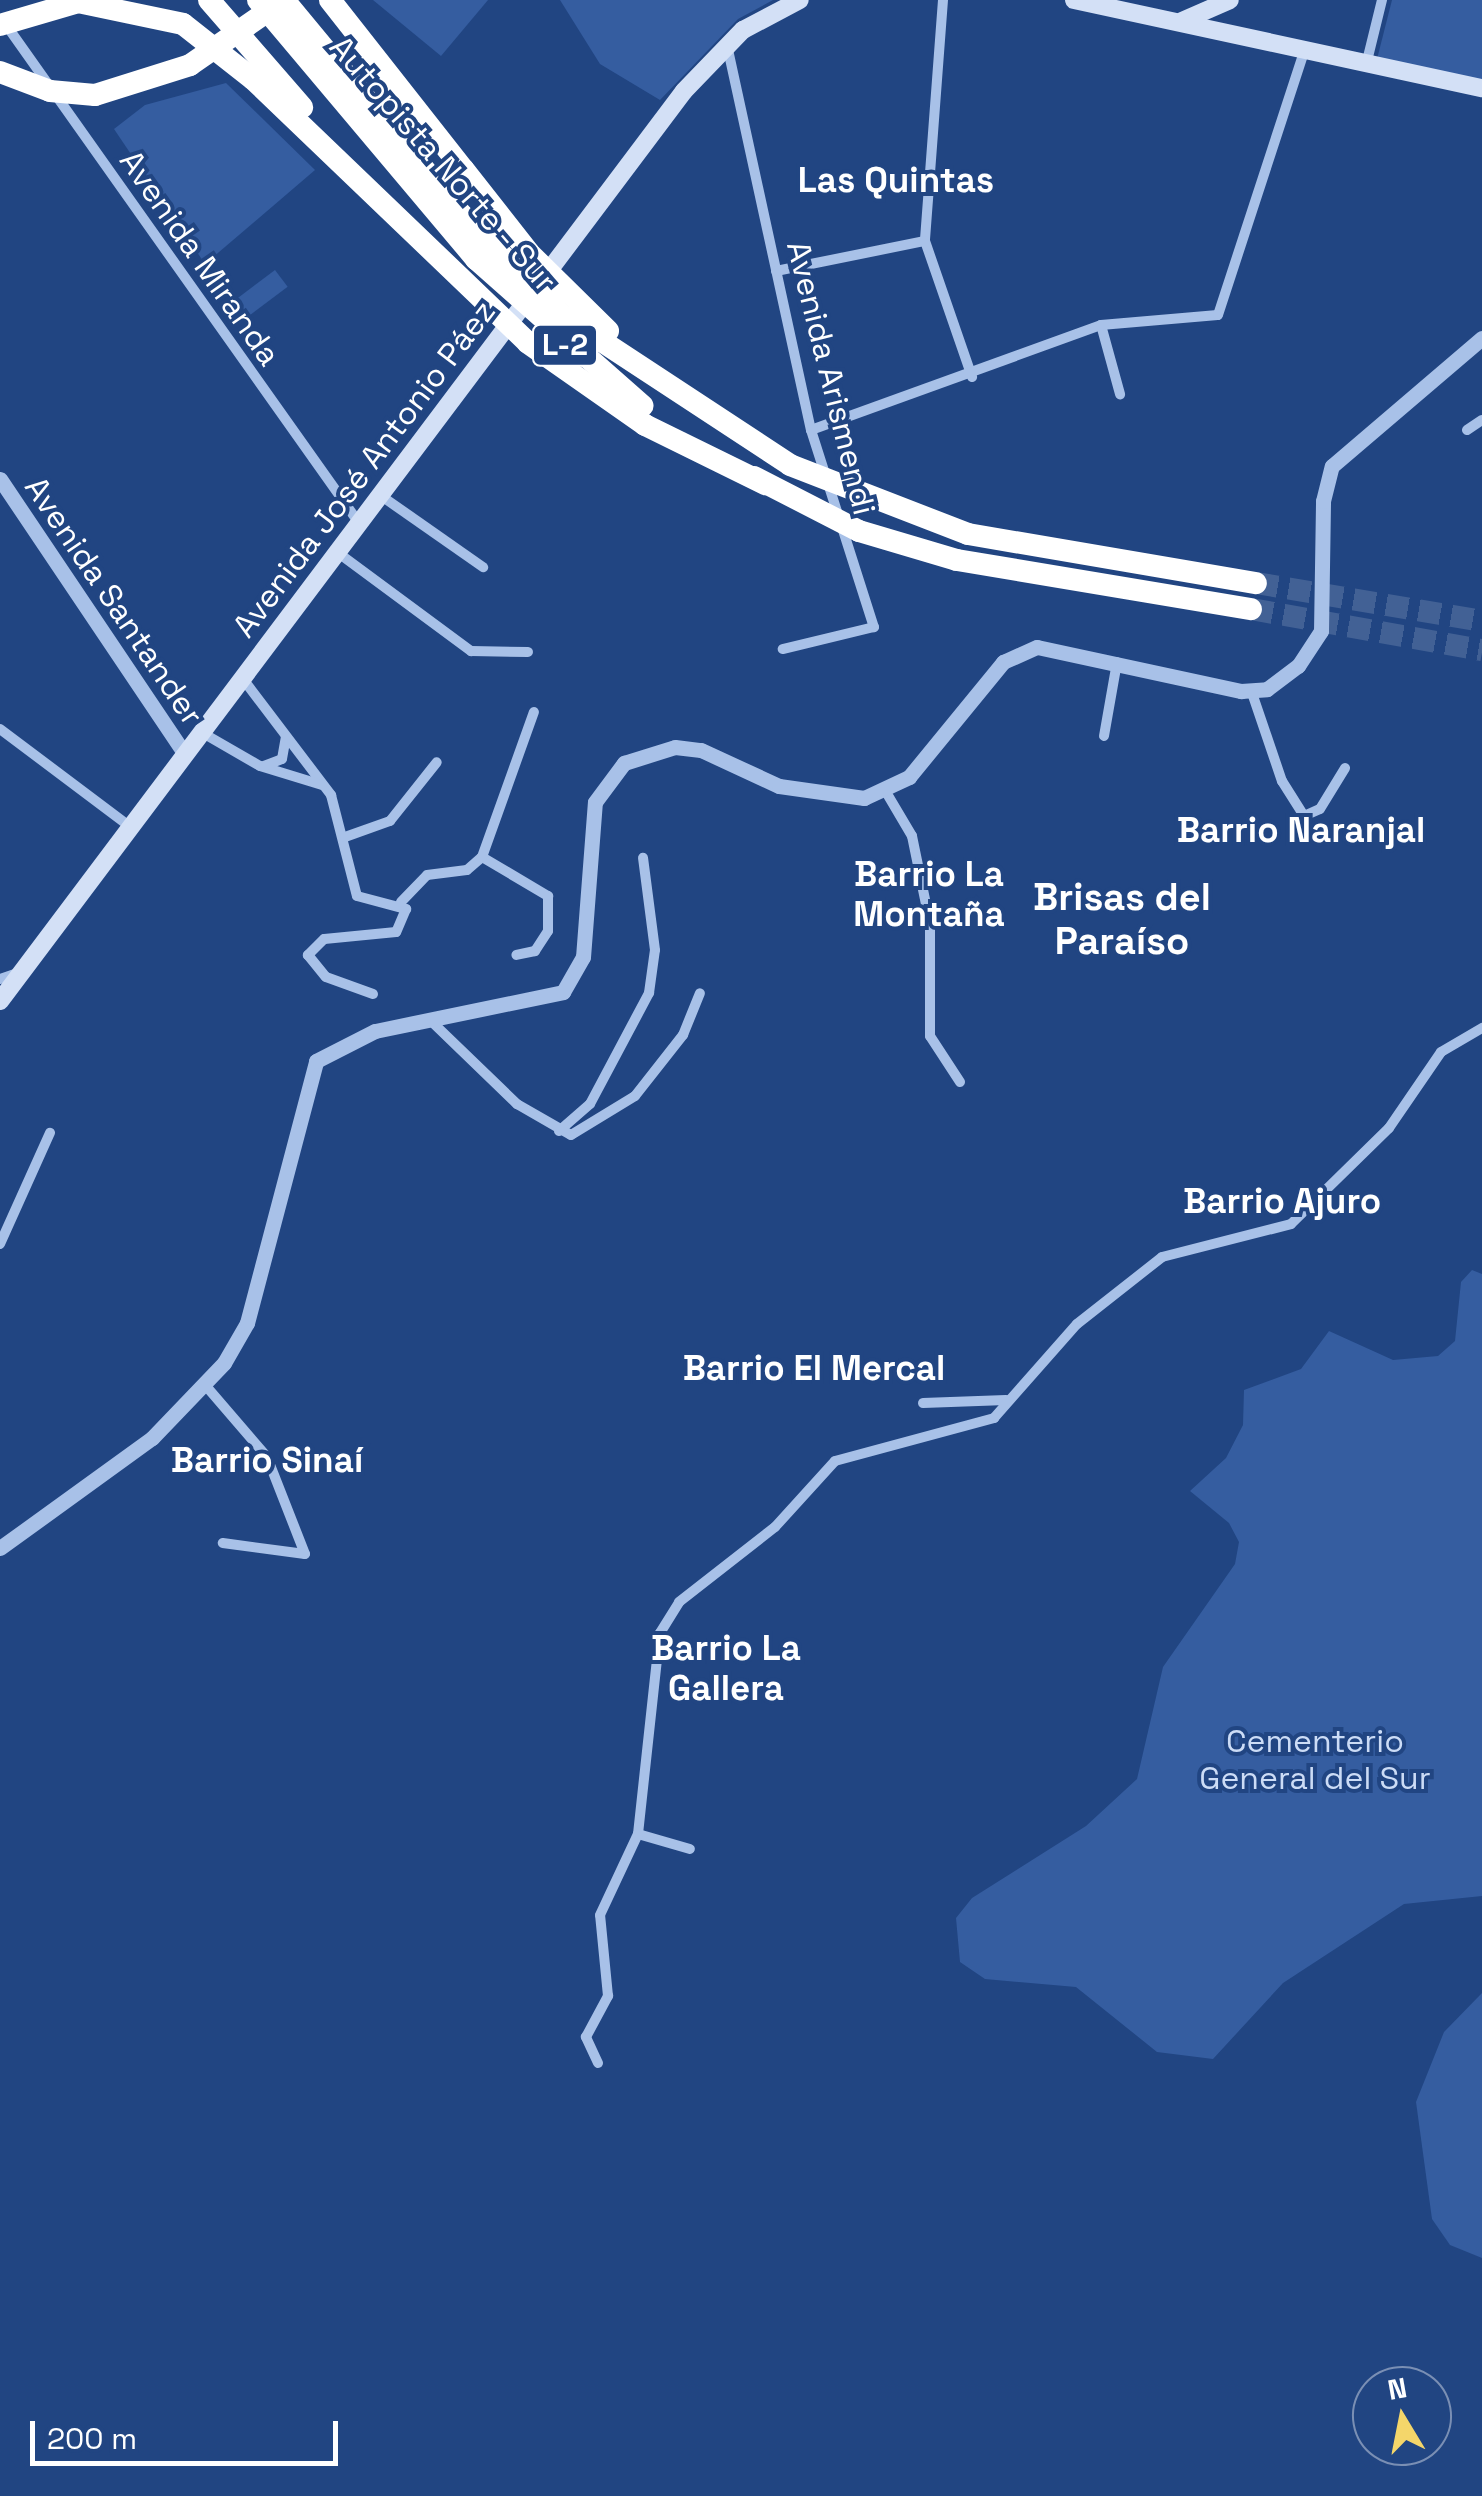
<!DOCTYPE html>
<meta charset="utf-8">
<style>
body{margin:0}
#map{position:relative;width:1482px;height:2496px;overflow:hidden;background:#214582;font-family:"Space Grotesk",sans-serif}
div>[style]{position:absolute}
.green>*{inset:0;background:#355da0;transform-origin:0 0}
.motorway-tunnel>*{height:22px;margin-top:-11px;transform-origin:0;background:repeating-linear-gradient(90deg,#426195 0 22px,transparent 0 33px)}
.minor>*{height:10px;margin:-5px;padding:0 5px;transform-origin:5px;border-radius:5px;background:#a8c1e8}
.tertiary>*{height:15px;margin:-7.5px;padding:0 7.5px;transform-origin:7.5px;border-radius:7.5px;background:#a8c1e8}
.secondary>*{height:18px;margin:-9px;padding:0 9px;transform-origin:9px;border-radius:9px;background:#d3e0f6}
.motorway>*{height:22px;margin:-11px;padding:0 11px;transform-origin:11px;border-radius:11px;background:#fff}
.motorway-bridge>*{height:22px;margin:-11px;padding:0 11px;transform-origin:11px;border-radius:11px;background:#fff}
span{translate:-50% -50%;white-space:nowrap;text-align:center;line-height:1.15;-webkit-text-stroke:8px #214582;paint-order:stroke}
.shield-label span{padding:2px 8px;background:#214582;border:2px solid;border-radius:8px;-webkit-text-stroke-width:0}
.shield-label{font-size:30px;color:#fff;font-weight:700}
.street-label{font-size:32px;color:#fff}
.park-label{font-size:32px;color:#ccdcf6}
.neighbourhood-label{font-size:35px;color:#fff;font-weight:700}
.quarter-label{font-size:38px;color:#fff;font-weight:700}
.north{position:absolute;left:1352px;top:2366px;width:100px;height:100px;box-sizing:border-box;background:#214582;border:2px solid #7a8fb4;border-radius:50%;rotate:350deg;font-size:28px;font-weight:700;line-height:40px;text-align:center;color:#fff}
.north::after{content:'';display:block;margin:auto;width:35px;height:45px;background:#f4d66a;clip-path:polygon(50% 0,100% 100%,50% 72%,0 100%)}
.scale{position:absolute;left:30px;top:2421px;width:308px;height:45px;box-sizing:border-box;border:5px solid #fff;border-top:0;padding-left:12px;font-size:30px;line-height:35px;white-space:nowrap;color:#fff;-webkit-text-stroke:8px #214582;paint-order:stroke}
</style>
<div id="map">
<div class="green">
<div style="clip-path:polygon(373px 0,488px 0,441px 56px)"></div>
<div style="clip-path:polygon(560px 0,773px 0,738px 19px,660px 100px,600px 64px)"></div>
<div style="clip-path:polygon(1392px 0,1482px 0,1482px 88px,1376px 63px)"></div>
<div style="clip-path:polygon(226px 83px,315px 170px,205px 264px,114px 129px,145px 105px)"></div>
<div style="left:275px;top:270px;width:21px;height:49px;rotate:53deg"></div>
<div style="clip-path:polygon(1472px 1270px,1482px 1274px,1482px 1896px,1404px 1904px,1283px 1983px,1213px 2059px,1157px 2052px,1076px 1987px,985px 1979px,960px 1962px,956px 1918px,972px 1898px,1086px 1826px,1137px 1779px,1163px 1667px,1235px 1564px,1239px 1542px,1229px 1523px,1190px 1491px,1226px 1458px,1243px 1425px,1244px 1390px,1301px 1369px,1329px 1331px,1393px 1360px,1438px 1356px,1455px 1341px,1461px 1282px)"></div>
<div style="clip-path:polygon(1482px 1993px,1482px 2258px,1450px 2245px,1432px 2219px,1416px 2102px,1444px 2032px)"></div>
</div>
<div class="motorway-tunnel">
<div style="left:1256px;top:583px;width:229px;rotate:9.5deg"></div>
<div style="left:1251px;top:609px;width:235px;rotate:10.1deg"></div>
</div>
<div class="minor">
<div style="left:943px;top:0;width:242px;rotate:94.3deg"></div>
<div style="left:925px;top:241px;width:144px;rotate:70.9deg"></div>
<div style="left:4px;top:22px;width:614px;rotate:54.68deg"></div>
<div style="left:727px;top:45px;width:394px;rotate:77.7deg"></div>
<div style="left:811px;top:430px;width:207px;rotate:72.3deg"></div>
<div style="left:874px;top:627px;width:94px;rotate:166.4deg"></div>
<div style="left:1367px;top:61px;width:63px;rotate:-76.2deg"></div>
<div style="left:776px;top:271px;width:152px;rotate:-11.4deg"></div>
<div style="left:1101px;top:325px;width:72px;rotate:74.6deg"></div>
<div style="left:811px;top:430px;width:308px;rotate:-19.9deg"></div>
<div style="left:1101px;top:325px;width:117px;rotate:-4.9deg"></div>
<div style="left:1218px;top:315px;width:280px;rotate:-71.9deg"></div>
<div style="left:1467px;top:430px;width:18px;rotate:-34deg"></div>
<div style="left:380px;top:495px;width:126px;rotate:35deg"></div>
<div style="left:337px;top:552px;width:167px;rotate:36.5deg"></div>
<div style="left:471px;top:651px;width:57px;rotate:1deg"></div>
<div style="left:243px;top:679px;width:146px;rotate:52.8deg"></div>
<div style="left:331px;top:795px;width:104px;rotate:75.6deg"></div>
<div style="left:357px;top:896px;width:51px;rotate:14.9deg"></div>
<div style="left:406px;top:909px;width:25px;rotate:113deg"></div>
<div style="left:396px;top:932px;width:72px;rotate:174.4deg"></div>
<div style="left:324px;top:939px;width:23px;rotate:135deg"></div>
<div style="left:308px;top:955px;width:28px;rotate:51deg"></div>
<div style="left:326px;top:977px;width:50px;rotate:19.9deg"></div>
<div style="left:1252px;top:693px;width:93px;rotate:71.2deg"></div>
<div style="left:1282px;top:781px;width:41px;rotate:57.8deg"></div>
<div style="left:1304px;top:816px;width:17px;rotate:-24deg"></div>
<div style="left:1320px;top:809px;width:48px;rotate:-58.6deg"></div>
<div style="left:0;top:729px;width:161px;rotate:36.9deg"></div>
<div style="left:201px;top:732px;width:68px;rotate:30deg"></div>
<div style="left:260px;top:766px;width:65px;rotate:17deg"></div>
<div style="left:1104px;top:736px;width:75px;rotate:-80deg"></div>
<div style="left:264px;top:766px;width:19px;rotate:-21deg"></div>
<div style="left:282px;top:759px;width:22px;rotate:-80deg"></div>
<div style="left:886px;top:792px;width:51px;rotate:59.4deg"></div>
<div style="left:912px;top:836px;width:90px;rotate:78.4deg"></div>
<div style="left:930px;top:924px;width:112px;rotate:90deg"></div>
<div style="left:930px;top:1036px;width:55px;rotate:56.9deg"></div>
<div style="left:345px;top:837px;width:48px;rotate:-19.6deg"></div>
<div style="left:390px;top:821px;width:75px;rotate:-51.5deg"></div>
<div style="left:482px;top:857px;width:77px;rotate:30.6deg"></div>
<div style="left:548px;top:896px;width:35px;rotate:90deg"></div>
<div style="left:548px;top:931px;width:24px;rotate:123deg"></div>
<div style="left:535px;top:951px;width:19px;rotate:168deg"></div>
<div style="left:401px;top:902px;width:37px;rotate:-46deg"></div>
<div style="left:427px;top:875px;width:40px;rotate:-7.1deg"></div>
<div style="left:467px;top:870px;width:20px;rotate:-41deg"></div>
<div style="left:482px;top:857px;width:154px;rotate:-70.3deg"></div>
<div style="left:0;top:979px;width:21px;rotate:-19deg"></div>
<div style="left:431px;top:1021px;width:120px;rotate:44deg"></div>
<div style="left:517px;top:1104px;width:62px;rotate:29.9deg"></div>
<div style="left:571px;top:1135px;width:75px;rotate:-31.4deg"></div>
<div style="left:635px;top:1096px;width:78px;rotate:-51.8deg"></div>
<div style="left:683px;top:1035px;width:45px;rotate:-68deg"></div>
<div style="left:559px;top:1131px;width:41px;rotate:-41.1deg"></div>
<div style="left:590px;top:1104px;width:126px;rotate:-62deg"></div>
<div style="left:649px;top:993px;width:43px;rotate:-82.1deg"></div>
<div style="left:655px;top:950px;width:93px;rotate:-97.4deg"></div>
<div style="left:0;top:1244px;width:122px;rotate:-65.8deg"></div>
<div style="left:206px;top:1386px;width:94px;rotate:49.3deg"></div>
<div style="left:267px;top:1457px;width:104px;rotate:68.6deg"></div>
<div style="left:305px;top:1554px;width:83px;rotate:-172.4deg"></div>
<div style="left:923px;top:1403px;width:83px;rotate:-2.1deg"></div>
<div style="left:638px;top:1834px;width:54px;rotate:16.1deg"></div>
<div style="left:598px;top:2063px;width:29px;rotate:-115deg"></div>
<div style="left:586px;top:2037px;width:47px;rotate:-61.8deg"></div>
<div style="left:608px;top:1996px;width:81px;rotate:-95.6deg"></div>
<div style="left:600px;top:1915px;width:89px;rotate:-64.9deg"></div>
<div style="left:638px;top:1834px;width:202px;rotate:-83.8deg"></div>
<div style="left:660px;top:1633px;width:36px;rotate:-58deg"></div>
<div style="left:679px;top:1602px;width:122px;rotate:-38deg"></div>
<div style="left:775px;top:1527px;width:89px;rotate:-47.7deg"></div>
<div style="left:835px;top:1461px;width:165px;rotate:-15.1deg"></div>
<div style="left:994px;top:1418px;width:125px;rotate:-48.6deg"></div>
<div style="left:1077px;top:1324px;width:108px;rotate:-38.2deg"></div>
<div style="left:1162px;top:1257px;width:133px;rotate:-14.3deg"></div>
<div style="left:1291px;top:1224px;width:137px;rotate:-44.4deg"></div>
<div style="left:1389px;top:1128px;width:92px;rotate:-55.6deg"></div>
<div style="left:1441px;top:1052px;width:48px;rotate:-30.3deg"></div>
</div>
<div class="tertiary">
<div style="left:0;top:479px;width:330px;rotate:56.1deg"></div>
<div style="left:0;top:1548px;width:188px;rotate:-35.9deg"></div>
<div style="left:152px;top:1438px;width:104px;rotate:-46.2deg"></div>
<div style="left:224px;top:1363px;width:46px;rotate:-60.1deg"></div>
<div style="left:247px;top:1323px;width:271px;rotate:-75.2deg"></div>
<div style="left:316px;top:1061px;width:66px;rotate:-27deg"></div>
<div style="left:375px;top:1031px;width:192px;rotate:-11.7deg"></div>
<div style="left:563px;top:992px;width:40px;rotate:-60.3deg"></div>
<div style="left:583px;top:957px;width:155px;rotate:-85.6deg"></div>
<div style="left:595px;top:802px;width:49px;rotate:-53.4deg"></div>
<div style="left:624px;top:763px;width:53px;rotate:-17.4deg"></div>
<div style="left:675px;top:747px;width:26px;rotate:7deg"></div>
<div style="left:701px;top:750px;width:86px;rotate:24.8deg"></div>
<div style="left:779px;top:786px;width:86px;rotate:8deg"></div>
<div style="left:864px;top:798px;width:50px;rotate:-25deg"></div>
<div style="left:909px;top:777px;width:149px;rotate:-50.7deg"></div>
<div style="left:1003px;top:662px;width:37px;rotate:-24deg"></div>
<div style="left:1037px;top:647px;width:209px;rotate:12.2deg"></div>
<div style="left:1241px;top:691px;width:26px;rotate:-4deg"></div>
<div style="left:1267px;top:689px;width:39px;rotate:-37deg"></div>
<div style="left:1298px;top:666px;width:42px;rotate:-56.7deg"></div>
<div style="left:1321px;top:631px;width:130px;rotate:-89.1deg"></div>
<div style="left:1323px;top:501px;width:36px;rotate:-76deg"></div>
<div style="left:1332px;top:466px;width:197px;rotate:-40.5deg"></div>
</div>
<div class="secondary">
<div style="left:1074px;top:0;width:417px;rotate:12.2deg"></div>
<div style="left:1182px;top:21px;width:52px;rotate:-23.6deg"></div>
<div style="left:0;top:1001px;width:1138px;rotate:-53.07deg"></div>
<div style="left:684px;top:91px;width:85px;rotate:-46deg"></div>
<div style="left:743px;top:30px;width:64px;rotate:-27.8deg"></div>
</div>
<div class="motorway">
<div style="left:330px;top:0;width:216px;rotate:51.8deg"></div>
<div style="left:95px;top:95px;width:100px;rotate:-17.5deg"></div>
<div style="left:190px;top:65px;width:111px;rotate:-34.7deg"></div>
<div style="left:968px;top:534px;width:292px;rotate:9.7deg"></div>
<div style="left:957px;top:560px;width:298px;rotate:9.5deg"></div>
</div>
<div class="motorway-bridge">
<div style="left:209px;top:0;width:142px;rotate:49deg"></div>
<div style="left:258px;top:0;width:339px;rotate:49.9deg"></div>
<div style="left:476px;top:259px;width:222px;rotate:41.4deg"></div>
<div style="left:284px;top:0;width:281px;rotate:50.4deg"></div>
<div style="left:463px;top:216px;width:140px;rotate:45deg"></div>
<div style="left:562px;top:315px;width:273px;rotate:33.3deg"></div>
<div style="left:790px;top:465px;width:191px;rotate:21.2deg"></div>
<div style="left:0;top:25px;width:81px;rotate:-16.4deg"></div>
<div style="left:78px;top:2px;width:107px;rotate:11.8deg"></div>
<div style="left:183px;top:24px;width:89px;rotate:38.2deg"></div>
<div style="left:253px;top:79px;width:381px;rotate:43.8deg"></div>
<div style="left:528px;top:343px;width:143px;rotate:35deg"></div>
<div style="left:645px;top:425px;width:134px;rotate:26.2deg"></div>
<div style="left:0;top:72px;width:53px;rotate:20.8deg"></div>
<div style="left:50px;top:91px;width:45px;rotate:5.1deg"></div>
<div style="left:464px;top:170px;width:105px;rotate:51.9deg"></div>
<div style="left:529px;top:253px;width:111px;rotate:44.6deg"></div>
<div style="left:754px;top:477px;width:118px;rotate:27.2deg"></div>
<div style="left:859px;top:531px;width:102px;rotate:16.5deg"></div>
</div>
<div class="shield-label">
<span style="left:565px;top:345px">L-2</span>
</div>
<div class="street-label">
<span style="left:443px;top:164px;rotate:49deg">Autopista Norte - Sur</span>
<span style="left:200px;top:258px;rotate:55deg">Avenida Miranda</span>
<span style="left:831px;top:378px;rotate:76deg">Avenida Arismendi</span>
<span style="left:364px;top:469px;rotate:-53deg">Avenida José Antonio Páez</span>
<span style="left:114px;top:601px;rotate:56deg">Avenida Santander</span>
</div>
<div class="park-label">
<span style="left:1315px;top:1760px">Cementerio<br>General del Sur</span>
</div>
<div class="neighbourhood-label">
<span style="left:896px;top:180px">Las Quintas</span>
<span style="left:1301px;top:830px">Barrio Naranjal</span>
<span style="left:929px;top:894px">Barrio La<br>Montaña</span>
<span style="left:1282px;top:1201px">Barrio Ajuro</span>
<span style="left:814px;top:1368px">Barrio El Mercal</span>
<span style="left:267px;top:1460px">Barrio Sinaí</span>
<span style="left:726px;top:1668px">Barrio La<br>Gallera</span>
</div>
<div class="quarter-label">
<span style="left:1122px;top:920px">Brisas del<br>Paraíso</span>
</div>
<div class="north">N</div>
<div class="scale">200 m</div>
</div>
